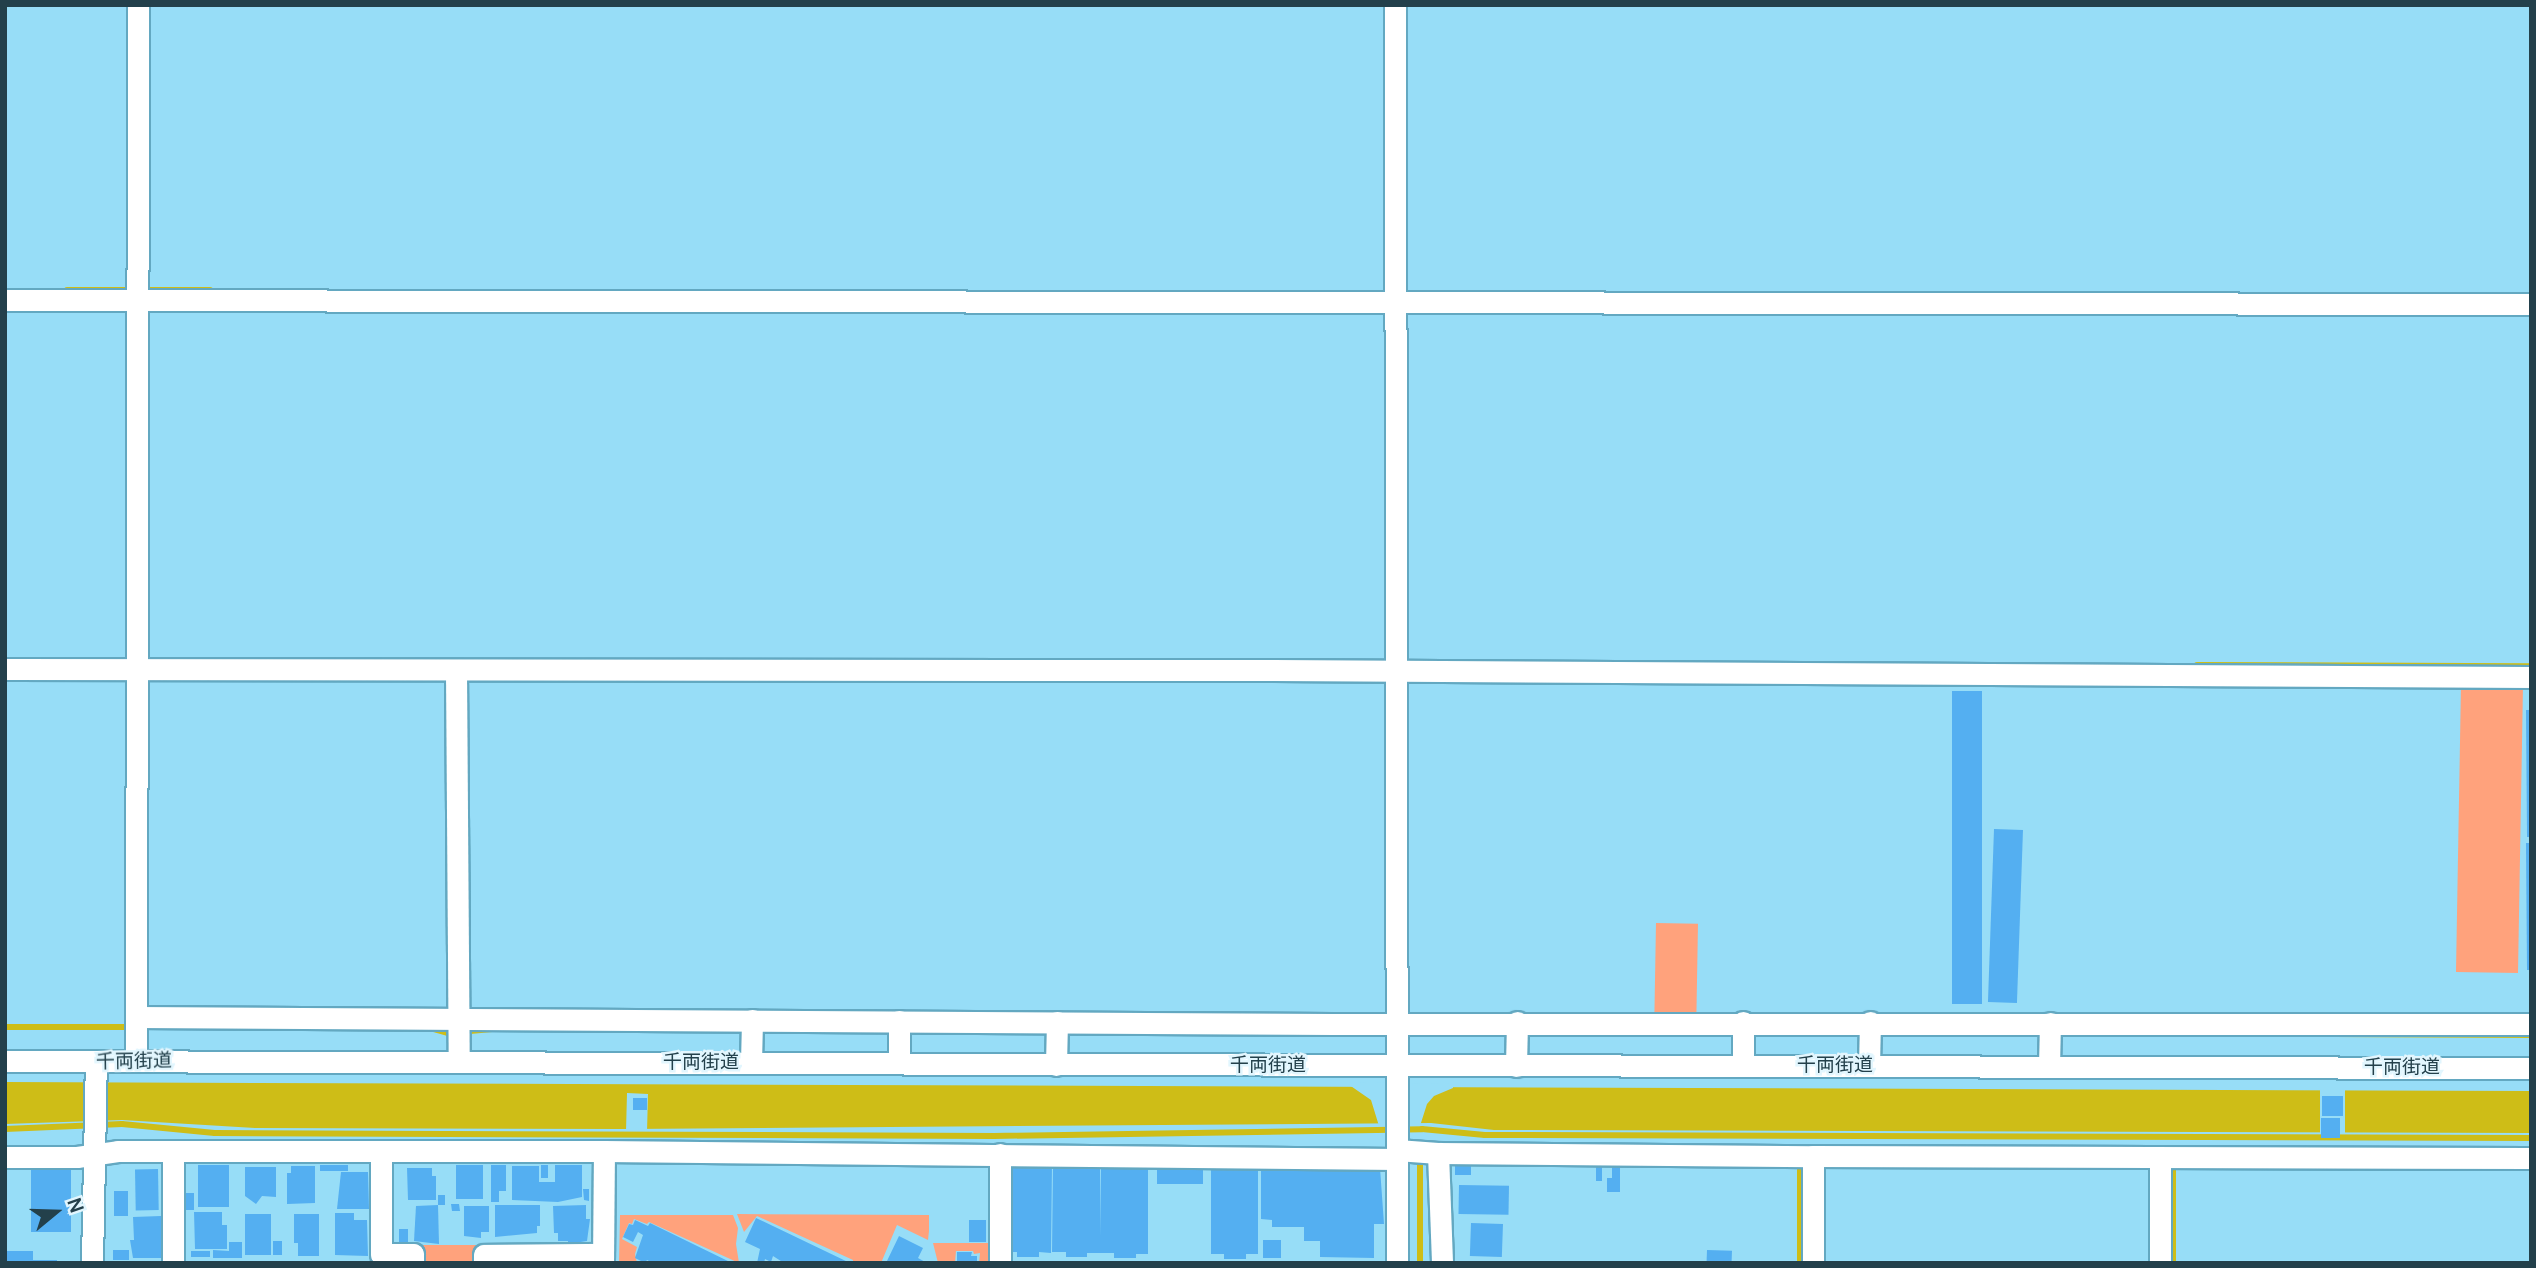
<!DOCTYPE html>
<meta charset="utf-8">
<style>
body{margin:0}
#map{position:relative;width:2536px;height:1268px;overflow:hidden;background:#97ddf7;font-family:Manrope,"Noto Sans JP",sans-serif}
div>[style]{position:absolute}
.green>*{inset:0;background:#ffa27c;transform-origin:0 0}
.water>*{inset:0;background:#cebd17}
.pier>*{inset:0;background:#97ddf7;transform-origin:0 0}
.stream>*{height:6px;margin:-3px;padding:0 3px;transform-origin:3px;border-radius:3px;background:#cebd17}
.building>*{inset:0;background:#54aff1;transform-origin:0 0}
.roads{filter:drop-shadow(2px 0 #63a8c1) drop-shadow(-2px 0 #63a8c1) drop-shadow(0 2px #63a8c1) drop-shadow(0 -2px #63a8c1)}
.minor>*{height:21px;margin:-10.5px;padding:0 10.5px;transform-origin:10.5px;border-radius:10.5px;background:#fff}
span{translate:-50% -50%;white-space:nowrap;text-align:center;line-height:1.15;-webkit-text-stroke:5px #e2f6fe;paint-order:stroke}
.street-label{font-size:19px;color:#23404b}
.frame{position:absolute;inset:0;border:7px solid #23404b;pointer-events:none}
.north{position:absolute;left:21px;top:1177px;width:70px;height:70px;-webkit-text-stroke:5px #e2f6fe;paint-order:stroke;rotate:71deg;font-size:19px;font-weight:700;line-height:28px;text-align:center;color:#23404b}
.north::after{content:'';display:block;margin:auto;width:24px;height:32px;background:#23404b;clip-path:polygon(50% 0,100% 100%,50% 72%,0 100%)}
</style>
<div id="map">
<div class="green">
<div style="left:2461px;top:685px;width:62px;height:287px;rotate:1deg"></div>
<div style="left:1656px;top:923px;width:42px;height:90px;rotate:1deg"></div>
<div style="clip-path:polygon(737px 1214px,929px 1215px,929px 1231px,928px 1240px,897px 1225px,881px 1263px,853px 1263px,853px 1260px,757px 1216px,744px 1232px)"></div>
<div style="clip-path:polygon(620px 1215px,733px 1215px,738px 1228px,736px 1244px,739px 1263px,649px 1222px,647px 1224px,634px 1219px,632px 1224px,629px 1223px,622px 1239px,637px 1247px,635px 1254px,637px 1263px,619px 1263px)"></div>
<div style="clip-path:polygon(933px 1243px,989px 1243px,990px 1263px,979px 1263px,980px 1253px,974px 1254px,973px 1251px,956px 1251px,955px 1263px,938px 1263px)"></div>
<div style="left:421px;top:1245px;width:55px;height:18px"></div>
</div>
<div class="water">
<div style="clip-path:polygon(5px 1082px,2531px 1091px,2531px 1133px,1494px 1130px,1431px 1123px,627px 1129px,255px 1128px,122px 1120px,5px 1124px)"></div>
</div>
<div class="pier">
<div style="clip-path:polygon(1345px 1082px,1453px 1084px,1453px 1088px,1434px 1096px,1427px 1104px,1420px 1126px,1379px 1126px,1371px 1100px)"></div>
<div style="left:2320px;top:1090px;width:25px;height:46px"></div>
<div style="clip-path:polygon(627px 1093px,648px 1094px,647px 1132px,216px 1130px,626px 1131px)"></div>
</div>
<div class="stream">
<div style="left:67px;top:290px;width:143px"></div>
<div style="left:2197px;top:665px;width:334px;rotate:0.2deg"></div>
<div style="left:5px;top:1027px;width:128px"></div>
<div style="left:434px;top:1029px;width:15px;rotate:16deg"></div>
<div style="left:448px;top:1033px;width:44px;rotate:-5.2deg"></div>
<div style="left:2334px;top:1034px;width:197px;rotate:0.3deg"></div>
<div style="left:5px;top:1129px;width:117px;rotate:-2.4deg"></div>
<div style="left:122px;top:1124px;width:93px;rotate:5.5deg"></div>
<div style="left:215px;top:1133px;width:779px;rotate:0.22deg"></div>
<div style="left:994px;top:1136px;width:428px;rotate:-0.9deg"></div>
<div style="left:1422px;top:1129px;width:63px;rotate:5.4deg"></div>
<div style="left:1485px;top:1135px;width:1046px;rotate:0.16deg"></div>
<div style="left:2173px;top:1162px;width:101px;rotate:90deg"></div>
<div style="left:1420px;top:1263px;width:104px;rotate:-90deg"></div>
<div style="left:1800px;top:1263px;width:93px;rotate:-90deg"></div>
</div>
<div class="building">
<div style="left:1952px;top:691px;width:30px;height:313px"></div>
<div style="clip-path:polygon(2526px 710px,2531px 710px,2531px 837px,2527px 837px)"></div>
<div style="left:1994px;top:829px;width:29px;height:173px;rotate:2deg"></div>
<div style="clip-path:polygon(2526px 843px,2531px 843px,2531px 970px,2527px 970px)"></div>
<div style="left:2322px;top:1096px;width:21px;height:20px"></div>
<div style="left:633px;top:1098px;width:14px;height:12px"></div>
<div style="left:2321px;top:1118px;width:19px;height:20px"></div>
<div style="clip-path:polygon(1004px 1163px,1052px 1164px,1051px 1253px,1039px 1252px,1039px 1257px,1017px 1257px,1017px 1252px,1004px 1252px)"></div>
<div style="left:1455px;top:1163px;width:16px;height:12px"></div>
<div style="left:1596px;top:1163px;width:6px;height:18px"></div>
<div style="clip-path:polygon(1053px 1164px,1100px 1164px,1100px 1237px,1101px 1165px,1148px 1165px,1148px 1254px,1136px 1254px,1136px 1258px,1114px 1258px,1114px 1253px,1087px 1253px,1087px 1257px,1066px 1257px,1066px 1252px,1052px 1252px)"></div>
<div style="left:1157px;top:1164px;width:46px;height:20px"></div>
<div style="clip-path:polygon(1612px 1164px,1620px 1164px,1620px 1192px,1607px 1192px,1607px 1178px,1612px 1178px)"></div>
<div style="left:229px;top:1165px;width:42px;height:31px;rotate:90deg"></div>
<div style="left:320px;top:1165px;width:28px;height:6px"></div>
<div style="left:456px;top:1165px;width:27px;height:34px"></div>
<div style="clip-path:polygon(491px 1165px,506px 1165px,506px 1191px,499px 1191px,499px 1202px,491px 1202px)"></div>
<div style="left:541px;top:1165px;width:7px;height:13px"></div>
<div style="clip-path:polygon(555px 1165px,582px 1165px,582px 1197px,558px 1202px,512px 1200px,512px 1166px,539px 1166px,539px 1182px,555px 1182px)"></div>
<div style="clip-path:polygon(1211px 1165px,1258px 1166px,1258px 1254px,1246px 1254px,1246px 1259px,1224px 1259px,1224px 1254px,1211px 1254px)"></div>
<div style="clip-path:polygon(291px 1166px,315px 1166px,315px 1203px,287px 1204px,287px 1173px,291px 1173px)"></div>
<div style="clip-path:polygon(245px 1167px,276px 1167px,276px 1197px,262px 1196px,256px 1204px,245px 1196px)"></div>
<div style="clip-path:polygon(1261px 1167px,1380px 1168px,1384px 1224px,1374px 1224px,1374px 1258px,1320px 1257px,1320px 1241px,1304px 1241px,1304px 1227px,1272px 1227px,1272px 1220px,1261px 1219px)"></div>
<div style="clip-path:polygon(407px 1168px,432px 1168px,432px 1176px,436px 1176px,436px 1200px,408px 1200px)"></div>
<div style="left:31px;top:1169px;width:40px;height:63px"></div>
<div style="left:158px;top:1169px;width:41px;height:23px;rotate:89deg"></div>
<div style="clip-path:polygon(341px 1172px,368px 1172px,369px 1209px,337px 1209px)"></div>
<div style="left:1459px;top:1185px;width:50px;height:29px;rotate:1deg"></div>
<div style="clip-path:polygon(583px 1189px,589px 1189px,589px 1201px,584px 1200px)"></div>
<div style="left:114px;top:1191px;width:14px;height:25px"></div>
<div style="left:184px;top:1193px;width:10px;height:17px"></div>
<div style="left:438px;top:1195px;width:7px;height:10px"></div>
<div style="clip-path:polygon(451px 1204px,459px 1204px,460px 1211px,452px 1211px)"></div>
<div style="clip-path:polygon(438px 1205px,439px 1244px,414px 1241px,416px 1206px)"></div>
<div style="clip-path:polygon(495px 1205px,540px 1205px,540px 1226px,537px 1226px,537px 1233px,495px 1237px)"></div>
<div style="clip-path:polygon(586px 1205px,586px 1219px,590px 1219px,587px 1241px,568px 1244px,568px 1241px,558px 1241px,558px 1233px,554px 1233px,553px 1206px)"></div>
<div style="clip-path:polygon(464px 1206px,489px 1206px,489px 1232px,481px 1232px,481px 1238px,464px 1236px)"></div>
<div style="clip-path:polygon(194px 1212px,222px 1212px,222px 1225px,227px 1225px,227px 1249px,195px 1249px)"></div>
<div style="clip-path:polygon(335px 1213px,354px 1213px,354px 1220px,367px 1220px,368px 1256px,335px 1255px)"></div>
<div style="left:245px;top:1214px;width:26px;height:41px"></div>
<div style="clip-path:polygon(294px 1214px,319px 1214px,319px 1256px,298px 1256px,298px 1243px,294px 1243px)"></div>
<div style="clip-path:polygon(161px 1216px,162px 1258px,133px 1258px,130px 1240px,134px 1240px,133px 1217px)"></div>
<div style="clip-path:polygon(756px 1218px,850px 1263px,784px 1263px,773px 1256px,771px 1262px,765px 1259px,764px 1263px,757px 1263px,760px 1249px,745px 1242px)"></div>
<div style="clip-path:polygon(635px 1220px,648px 1226px,650px 1223px,732px 1263px,653px 1263px,647px 1260px,645px 1263px,635px 1258px,643px 1235px,638px 1232px,633px 1242px,623px 1237px,629px 1224px,633px 1225px)"></div>
<div style="left:969px;top:1220px;width:17px;height:22px"></div>
<div style="left:1471px;top:1223px;width:32px;height:33px;rotate:2deg"></div>
<div style="left:399px;top:1229px;width:9px;height:14px"></div>
<div style="clip-path:polygon(899px 1236px,923px 1248px,918px 1258px,927px 1263px,886px 1263px)"></div>
<div style="left:1263px;top:1240px;width:18px;height:18px"></div>
<div style="left:273px;top:1241px;width:9px;height:14px"></div>
<div style="clip-path:polygon(229px 1242px,242px 1242px,242px 1258px,213px 1258px,213px 1250px,229px 1251px)"></div>
<div style="left:129px;top:1250px;width:10px;height:16px;rotate:90deg"></div>
<div style="left:1707px;top:1250px;width:25px;height:13px;rotate:2deg"></div>
<div style="clip-path:polygon(5px 1251px,33px 1251px,33px 1260px,57px 1260px,57px 1263px,5px 1263px)"></div>
<div style="left:191px;top:1251px;width:19px;height:6px"></div>
<div style="clip-path:polygon(957px 1252px,972px 1252px,971px 1256px,977px 1256px,977px 1263px,957px 1263px)"></div>
</div>
<div class="roads">
<div class="minor">
<div style="left:1395px;top:5px;width:1258px;rotate:89.91deg"></div>
<div style="left:5px;top:300px;width:2526px;rotate:0.09deg"></div>
<div style="left:5px;top:669px;width:1268px;rotate:0.05deg"></div>
<div style="left:1273px;top:670px;width:1258px;rotate:0.32deg"></div>
<div style="left:456px;top:670px;width:391px;rotate:89.6deg"></div>
<div style="left:136px;top:1017px;width:1196px;rotate:0.34deg"></div>
<div style="left:1332px;top:1024px;width:1199px"></div>
<div style="left:1743px;top:1022px;width:44px;rotate:90deg"></div>
<div style="left:136px;top:1060px;width:1055px;rotate:-89.89deg"></div>
<div style="left:5px;top:1061px;width:2526px;rotate:0.16deg"></div>
<div style="left:751px;top:1062px;width:42px;rotate:-88.6deg"></div>
<div style="left:899px;top:1063px;width:42px;rotate:-90deg"></div>
<div style="left:1056px;top:1065px;width:43px;rotate:-88.7deg"></div>
<div style="left:1869px;top:1065px;width:43px;rotate:-88.7deg"></div>
<div style="left:1516px;top:1066px;width:44px;rotate:-88.7deg"></div>
<div style="left:2049px;top:1066px;width:43px;rotate:-88.7deg"></div>
<div style="left:1397px;top:1150px;width:41px;rotate:4.2deg"></div>
<div style="left:1438px;top:1153px;width:375px;rotate:0.5deg"></div>
<div style="left:1813px;top:1156px;width:718px;rotate:0.16deg"></div>
<div style="left:173px;top:1151px;width:112px;rotate:90deg"></div>
<div style="left:381px;top:1151px;width:103px;rotate:90deg"></div>
<div style="left:381px;top:1254px;width:32px"></div>
<div style="left:413px;top:1254px;width:9px;rotate:90deg"></div>
<div style="left:1438px;top:1153px;width:110px;rotate:87.9deg"></div>
<div style="left:1000px;top:1154px;width:109px;rotate:90deg"></div>
<div style="left:5px;top:1157px;width:72px"></div>
<div style="left:77px;top:1157px;width:41px;rotate:-8.3deg"></div>
<div style="left:118px;top:1151px;width:486px"></div>
<div style="left:604px;top:1151px;width:793px;rotate:0.58deg"></div>
<div style="left:92px;top:1263px;width:202px;rotate:-88.9deg"></div>
<div style="left:484px;top:1263px;width:8px;rotate:-90deg"></div>
<div style="left:484px;top:1255px;width:119px;rotate:-0.5deg"></div>
<div style="left:603px;top:1263px;width:112px;rotate:-89.5deg"></div>
<div style="left:1813px;top:1263px;width:107px;rotate:-90deg"></div>
<div style="left:2160px;top:1263px;width:106px;rotate:-90deg"></div>
</div>
</div>
<div class="street-label">
<span style="left:134px;top:1061px;rotate:-1deg">千両街道</span>
<span style="left:701px;top:1062px">千両街道</span>
<span style="left:1268px;top:1065px">千両街道</span>
<span style="left:1835px;top:1065px">千両街道</span>
<span style="left:2402px;top:1067px">千両街道</span>
</div>
<div class="frame"></div>
<div class="north">N</div>
</div>
